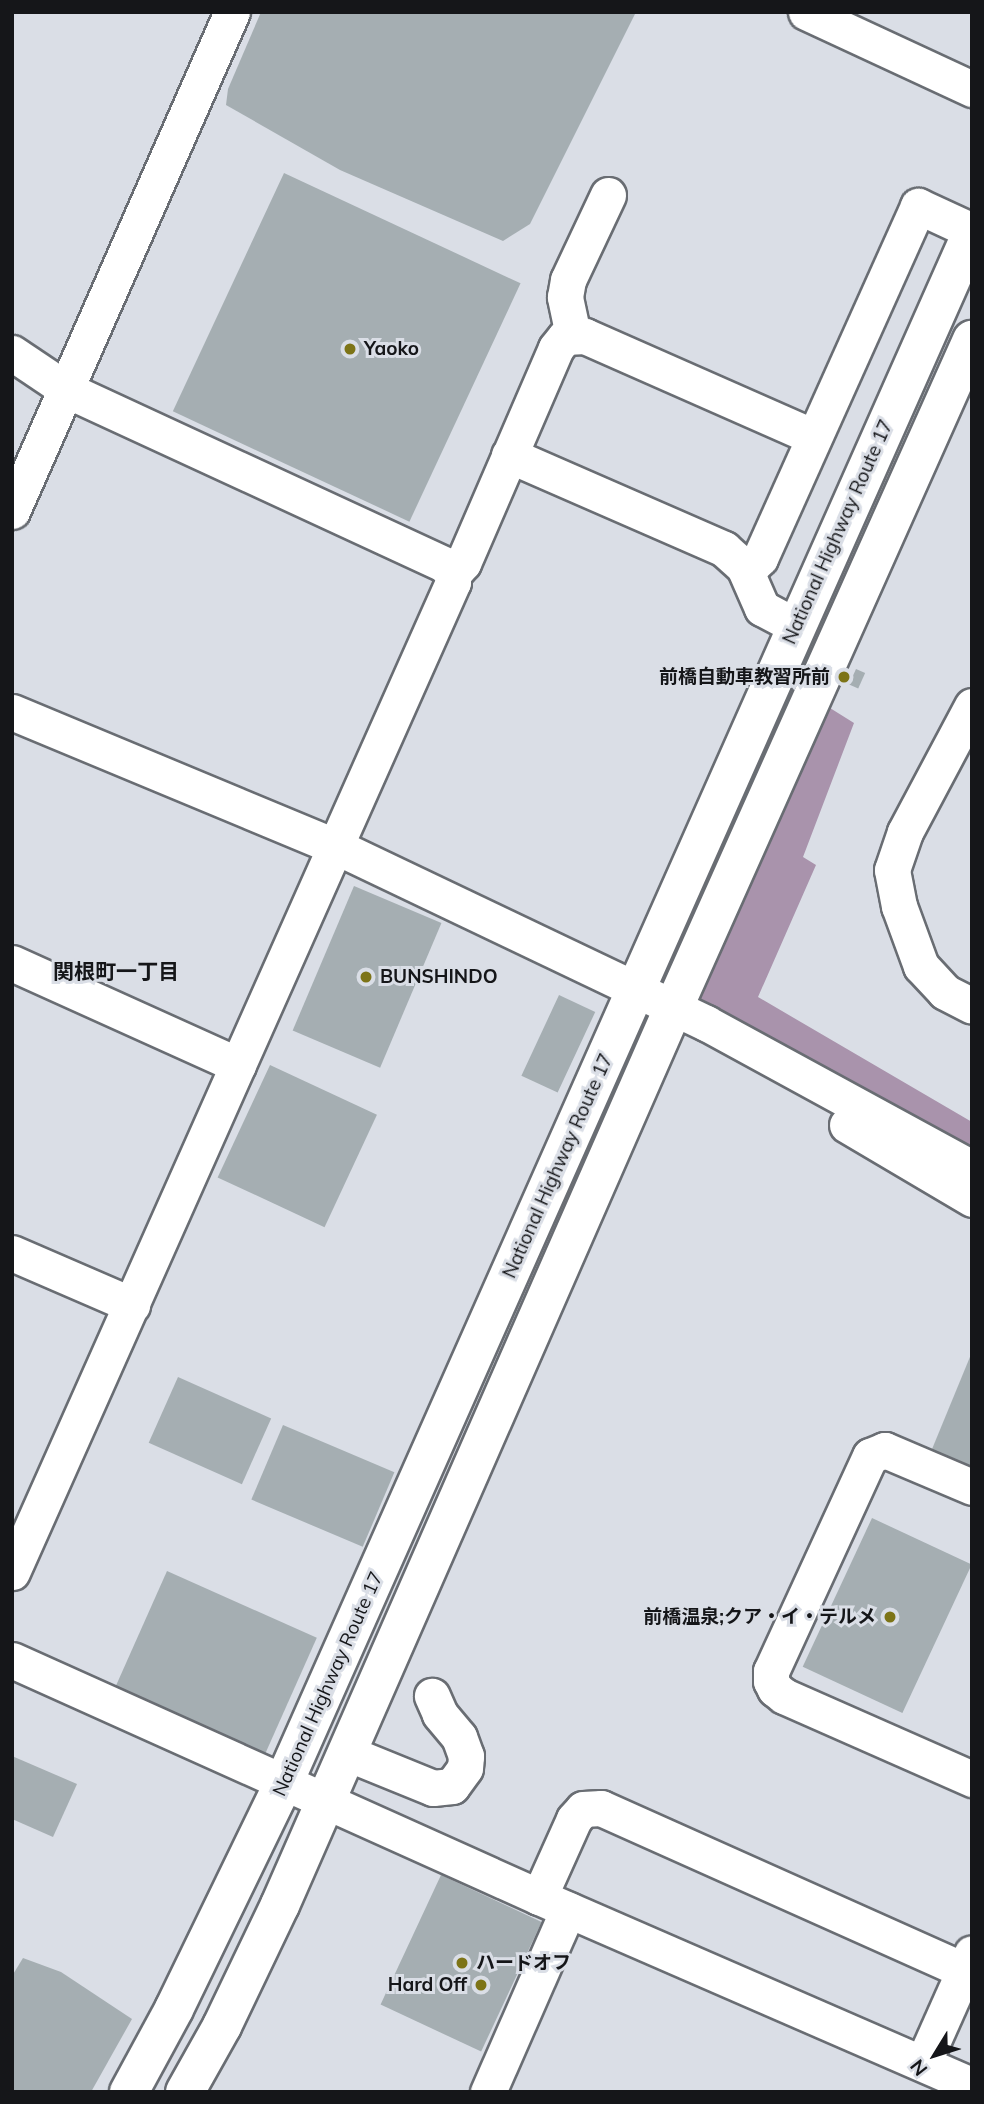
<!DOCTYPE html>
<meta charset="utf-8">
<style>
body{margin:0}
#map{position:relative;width:984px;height:2104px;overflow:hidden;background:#dadee6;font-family:Mulish,"Noto Sans JP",sans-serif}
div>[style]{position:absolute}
.forest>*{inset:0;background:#a993ac}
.building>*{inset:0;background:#a5aeb2;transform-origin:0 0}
.roads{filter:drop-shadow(2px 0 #696d73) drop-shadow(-2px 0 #696d73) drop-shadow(0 2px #696d73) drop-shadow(0 -2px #696d73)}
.minor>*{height:35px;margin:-17.5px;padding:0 17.5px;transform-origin:17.5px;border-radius:17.5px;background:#fff}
.highway>*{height:38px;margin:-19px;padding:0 19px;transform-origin:19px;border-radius:19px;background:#fff}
.dots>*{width:19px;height:19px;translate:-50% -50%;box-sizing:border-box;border:4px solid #dadee6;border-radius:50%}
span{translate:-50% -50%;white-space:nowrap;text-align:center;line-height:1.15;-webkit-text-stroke:6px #dadee6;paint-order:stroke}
.poi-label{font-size:19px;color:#151619;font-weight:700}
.left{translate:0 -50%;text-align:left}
.right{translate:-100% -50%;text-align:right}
.street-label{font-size:19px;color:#151619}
.neighbourhood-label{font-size:21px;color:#151619;font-weight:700}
.frame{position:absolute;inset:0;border:14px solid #151619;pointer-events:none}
.north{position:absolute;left:900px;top:2020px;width:70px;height:70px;-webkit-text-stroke:5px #dadee6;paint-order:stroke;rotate:232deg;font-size:19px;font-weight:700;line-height:28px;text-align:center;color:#151619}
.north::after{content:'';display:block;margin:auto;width:24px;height:32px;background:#151619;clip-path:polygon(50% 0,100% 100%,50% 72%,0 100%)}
</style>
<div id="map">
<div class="forest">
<div style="clip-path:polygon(822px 703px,854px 723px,803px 857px,816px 865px,758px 997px,972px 1122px,972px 1153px,687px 1001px)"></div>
</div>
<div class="building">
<div style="clip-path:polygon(261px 12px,636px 12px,530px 224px,503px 241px,340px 170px,226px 105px,228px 89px)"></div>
<div style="left:284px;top:173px;width:261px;height:263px;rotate:25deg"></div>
<div style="left:856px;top:669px;width:10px;height:17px;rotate:24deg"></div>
<div style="left:354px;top:886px;width:95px;height:157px;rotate:23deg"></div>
<div style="left:559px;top:995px;width:40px;height:89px;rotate:25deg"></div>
<div style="left:270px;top:1065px;width:118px;height:124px;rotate:25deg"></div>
<div style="clip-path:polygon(972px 1352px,972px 1473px,930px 1454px)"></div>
<div style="left:178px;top:1377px;width:102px;height:72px;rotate:24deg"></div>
<div style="left:283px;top:1425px;width:121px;height:81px;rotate:23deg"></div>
<div style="left:872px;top:1518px;width:110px;height:164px;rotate:25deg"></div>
<div style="left:167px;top:1571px;width:164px;height:131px;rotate:24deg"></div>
<div style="clip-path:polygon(12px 1756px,77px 1784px,53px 1837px,12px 1819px)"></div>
<div style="left:441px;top:1875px;width:111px;height:143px;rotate:25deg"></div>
<div style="clip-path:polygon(23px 1958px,61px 1972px,132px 2019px,91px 2092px,12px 2092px,12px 1976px)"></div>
</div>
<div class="roads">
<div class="minor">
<div style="left:806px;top:12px;width:183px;rotate:24.9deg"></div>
<div style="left:573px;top:335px;width:39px;rotate:-102deg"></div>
<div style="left:565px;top:297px;width:17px;rotate:-80deg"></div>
<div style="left:568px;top:280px;width:94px;rotate:-64.8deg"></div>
<div style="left:12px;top:353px;width:66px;rotate:33.9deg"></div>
<div style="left:67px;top:390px;width:417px;rotate:24.8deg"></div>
<div style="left:445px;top:565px;width:12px;rotate:48deg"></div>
<div style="left:453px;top:574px;width:8px;rotate:90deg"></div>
<div style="left:453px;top:582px;width:1084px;rotate:114.01deg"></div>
<div style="left:509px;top:455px;width:235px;rotate:23.6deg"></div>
<div style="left:724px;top:549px;width:27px;rotate:42deg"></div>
<div style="left:744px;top:567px;width:45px;rotate:66.3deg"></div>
<div style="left:762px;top:608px;width:38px;rotate:28deg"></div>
<div style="left:12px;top:511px;width:545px;rotate:-66.21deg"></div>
<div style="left:744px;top:567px;width:9px;rotate:-13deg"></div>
<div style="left:753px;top:565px;width:10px;rotate:-45deg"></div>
<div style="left:760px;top:558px;width:386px;rotate:-65.8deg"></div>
<div style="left:918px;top:206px;width:60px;rotate:24.8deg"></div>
<div style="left:453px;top:574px;width:15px;rotate:-48deg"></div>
<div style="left:463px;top:563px;width:234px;rotate:-66.6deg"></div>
<div style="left:556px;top:348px;width:14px;rotate:-51deg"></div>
<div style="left:565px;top:337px;width:20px;rotate:-3deg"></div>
<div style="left:585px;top:336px;width:250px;rotate:23.8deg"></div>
<div style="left:972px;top:706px;width:143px;rotate:118deg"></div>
<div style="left:905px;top:832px;width:40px;rotate:108.9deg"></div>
<div style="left:892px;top:870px;width:37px;rotate:79deg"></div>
<div style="left:899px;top:906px;width:64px;rotate:69.9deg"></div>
<div style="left:921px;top:966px;width:35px;rotate:47deg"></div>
<div style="left:945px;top:992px;width:30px;rotate:27deg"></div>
<div style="left:12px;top:712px;width:352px;rotate:22.6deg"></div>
<div style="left:337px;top:847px;width:409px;rotate:25.5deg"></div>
<div style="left:706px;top:1023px;width:303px;rotate:28.6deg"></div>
<div style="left:12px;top:963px;width:248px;rotate:24.3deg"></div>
<div style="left:847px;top:1125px;width:145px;rotate:30.6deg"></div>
<div style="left:12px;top:1253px;width:131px;rotate:23.4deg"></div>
<div style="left:972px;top:1487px;width:95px;rotate:-157deg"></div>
<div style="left:885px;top:1450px;width:16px;rotate:158deg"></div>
<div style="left:870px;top:1456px;width:237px;rotate:114.7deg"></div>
<div style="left:771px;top:1671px;width:10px;rotate:90deg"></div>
<div style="left:771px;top:1681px;width:9px;rotate:63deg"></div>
<div style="left:775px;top:1689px;width:11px;rotate:38deg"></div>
<div style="left:784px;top:1696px;width:206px;rotate:23.8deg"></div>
<div style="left:12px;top:1660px;width:578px;rotate:24.21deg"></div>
<div style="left:539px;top:1897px;width:472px;rotate:23.5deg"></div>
<div style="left:347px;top:1753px;width:93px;rotate:22.1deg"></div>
<div style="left:433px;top:1788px;width:19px;rotate:-6deg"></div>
<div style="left:452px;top:1786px;width:22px;rotate:-54deg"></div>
<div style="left:465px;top:1768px;width:12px;rotate:-85deg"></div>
<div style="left:466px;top:1756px;width:20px;rotate:-110deg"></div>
<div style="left:459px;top:1737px;width:30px;rotate:-130deg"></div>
<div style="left:440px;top:1714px;width:20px;rotate:-114deg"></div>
<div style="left:539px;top:1897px;width:85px;rotate:-65.8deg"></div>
<div style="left:574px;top:1819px;width:13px;rotate:-48deg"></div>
<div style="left:583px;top:1809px;width:18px;rotate:-3deg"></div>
<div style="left:601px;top:1808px;width:398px;rotate:24.1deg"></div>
<div style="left:923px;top:2063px;width:120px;rotate:-66deg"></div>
<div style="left:488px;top:2092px;width:199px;rotate:-66.3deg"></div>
</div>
<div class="highway">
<div style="left:129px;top:2092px;width:94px;rotate:-61.5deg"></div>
<div style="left:174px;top:2009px;width:252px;rotate:-64.1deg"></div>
<div style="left:284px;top:1782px;width:1696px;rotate:-66.06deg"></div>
<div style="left:185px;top:2092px;width:76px;rotate:-60.7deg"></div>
<div style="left:222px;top:2026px;width:134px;rotate:-64.4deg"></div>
<div style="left:280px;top:1905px;width:978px;rotate:-66.32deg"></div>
<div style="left:673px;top:1009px;width:733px;rotate:-65.92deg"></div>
</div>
</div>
<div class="dots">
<div style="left:350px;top:349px;background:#7d7417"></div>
<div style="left:844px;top:677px;background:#7d7417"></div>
<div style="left:366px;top:977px;background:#7d7417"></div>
<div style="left:890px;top:1617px;background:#7d7417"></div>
<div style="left:462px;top:1963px;background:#7d7417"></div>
<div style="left:481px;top:1985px;background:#7d7417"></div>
</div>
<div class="poi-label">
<span class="left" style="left:364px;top:349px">Yaoko</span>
<span class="right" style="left:830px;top:677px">前橋自動車教習所前</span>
<span class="left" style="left:380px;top:977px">BUNSHINDO</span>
<span class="right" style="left:876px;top:1617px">前橋温泉;クア・イ・テルメ</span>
<span class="left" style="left:476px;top:1963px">ハードオフ</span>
<span class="right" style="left:467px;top:1985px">Hard Off</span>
</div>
<div class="street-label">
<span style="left:838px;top:532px;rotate:-66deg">National Highway Route 17</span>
<span style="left:558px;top:1166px;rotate:-66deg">National Highway Route 17</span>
<span style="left:328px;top:1684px;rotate:-66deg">National Highway Route 17</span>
</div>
<div class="neighbourhood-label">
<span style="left:116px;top:971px">関根町一丁目</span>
</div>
<div class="frame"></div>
<div class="north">N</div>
</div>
